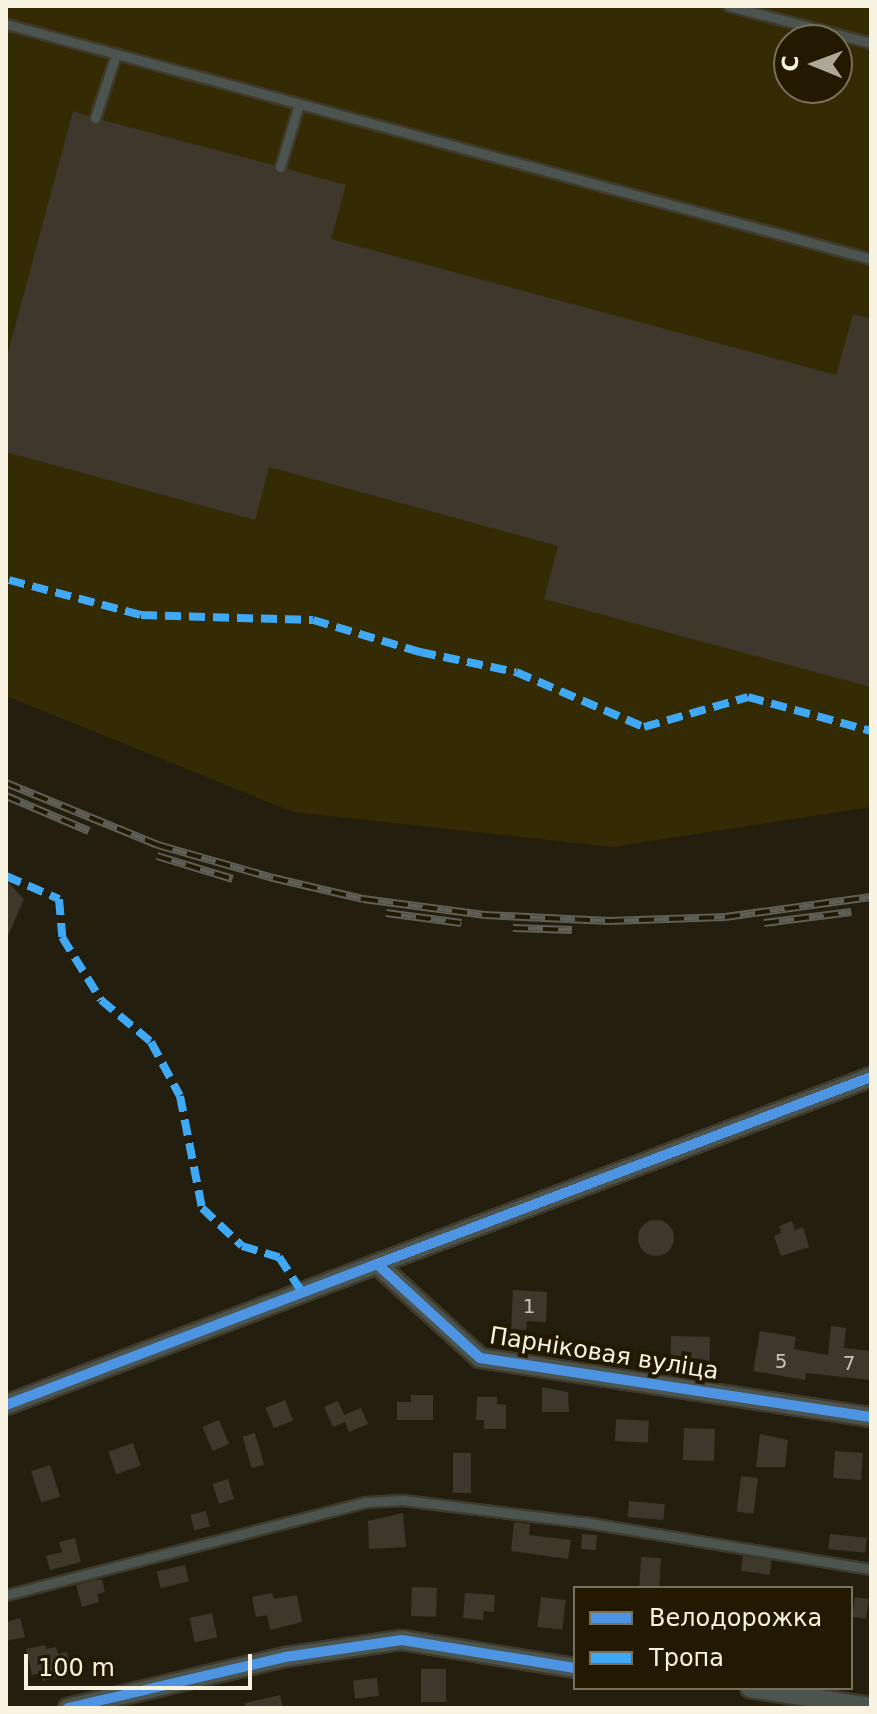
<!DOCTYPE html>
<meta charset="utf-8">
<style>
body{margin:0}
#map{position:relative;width:877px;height:1714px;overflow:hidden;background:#231e0d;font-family:"DejaVu Sans",sans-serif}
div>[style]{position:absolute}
.built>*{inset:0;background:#342a04}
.building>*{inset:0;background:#3e372b;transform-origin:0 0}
.round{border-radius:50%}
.roads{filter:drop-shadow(2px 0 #3f3b2c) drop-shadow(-2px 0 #3f3b2c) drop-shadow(0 2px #3f3b2c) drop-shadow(0 -2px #3f3b2c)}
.lane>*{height:9px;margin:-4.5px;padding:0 4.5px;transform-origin:4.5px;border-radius:4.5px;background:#4b544e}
.street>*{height:18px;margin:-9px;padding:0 9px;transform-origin:9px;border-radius:9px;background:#4b544e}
.rail>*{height:8px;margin-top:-4px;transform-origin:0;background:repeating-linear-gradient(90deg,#221900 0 15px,#5e5f57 0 30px);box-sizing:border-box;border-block:2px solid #5e5f57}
.quiet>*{height:8px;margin-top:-4px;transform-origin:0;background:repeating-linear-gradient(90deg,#3fa9f5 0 16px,transparent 0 24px)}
.cycleway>*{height:10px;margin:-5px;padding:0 5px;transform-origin:5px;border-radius:5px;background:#4d94e3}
span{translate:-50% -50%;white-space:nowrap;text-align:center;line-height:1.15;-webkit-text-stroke:8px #221900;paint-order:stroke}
.number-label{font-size:20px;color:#cac3b4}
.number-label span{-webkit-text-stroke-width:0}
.street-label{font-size:24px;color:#f8f2e1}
.frame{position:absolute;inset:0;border:8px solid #f8f2e1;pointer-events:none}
.legend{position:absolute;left:573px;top:1586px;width:280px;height:104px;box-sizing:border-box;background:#221900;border:2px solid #78705a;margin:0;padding:10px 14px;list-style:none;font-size:24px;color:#f8f2e1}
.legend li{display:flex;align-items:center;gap:16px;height:40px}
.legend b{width:40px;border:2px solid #78705a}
.north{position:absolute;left:773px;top:24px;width:80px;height:80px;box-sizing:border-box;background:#221900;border:2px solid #78705a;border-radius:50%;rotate:271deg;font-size:22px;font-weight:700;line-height:32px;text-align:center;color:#f8f2e1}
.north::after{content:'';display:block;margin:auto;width:28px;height:36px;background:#ada897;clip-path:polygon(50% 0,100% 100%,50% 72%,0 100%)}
.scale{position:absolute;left:24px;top:1654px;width:228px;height:36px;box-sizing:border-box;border:4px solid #f8f2e1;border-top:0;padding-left:10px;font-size:24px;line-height:28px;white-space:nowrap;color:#f8f2e1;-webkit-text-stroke:6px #221900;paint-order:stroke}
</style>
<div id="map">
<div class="built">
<div style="clip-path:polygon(evenodd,6px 6px,871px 6px,871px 807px,612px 847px,293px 812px,6px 696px,6px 6px,789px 40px,837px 40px,837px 88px,789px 88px,789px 40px)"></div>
</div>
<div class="building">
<div style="clip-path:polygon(73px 111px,88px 116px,93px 125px,102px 120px,273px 165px,279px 174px,287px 169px,346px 185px,331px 239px,836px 375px,853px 314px,871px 319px,871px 687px,544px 599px,558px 546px,269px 467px,255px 520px,6px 452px,6px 360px)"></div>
<div style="clip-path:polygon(6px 880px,24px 899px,6px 941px)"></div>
<div class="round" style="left:638px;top:1220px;width:36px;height:36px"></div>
<div style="clip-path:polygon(792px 1221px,795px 1230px,803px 1227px,809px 1247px,781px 1256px,774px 1236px,781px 1233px,779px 1226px)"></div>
<div style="clip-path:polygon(513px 1290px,547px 1292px,546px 1322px,527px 1321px,526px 1330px,511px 1329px)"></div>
<div style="clip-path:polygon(831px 1326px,846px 1328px,844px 1348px,871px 1351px,871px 1380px,806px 1373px,805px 1380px,753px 1371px,760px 1331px,796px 1337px,794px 1349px,828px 1355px)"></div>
<div style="left:671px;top:1336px;width:39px;height:26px;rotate:1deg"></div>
<div style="clip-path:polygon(542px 1387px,568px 1392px,569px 1412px,542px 1412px)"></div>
<div style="clip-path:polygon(411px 1395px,433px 1395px,433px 1420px,397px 1420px,397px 1402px,411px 1402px)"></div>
<div style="clip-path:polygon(477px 1397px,497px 1397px,497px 1404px,506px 1405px,506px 1429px,484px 1429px,484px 1420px,476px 1420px)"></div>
<div style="left:285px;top:1400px;width:22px;height:21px;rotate:68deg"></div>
<div style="clip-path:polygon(338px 1401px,344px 1415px,361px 1408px,368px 1424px,349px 1432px,345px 1422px,333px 1427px,324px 1407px)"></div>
<div style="left:616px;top:1419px;width:33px;height:22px;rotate:3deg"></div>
<div style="left:219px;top:1420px;width:26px;height:18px;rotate:67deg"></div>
<div style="left:684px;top:1428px;width:31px;height:32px;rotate:2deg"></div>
<div style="left:255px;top:1433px;width:33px;height:13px;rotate:74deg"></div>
<div style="clip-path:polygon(760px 1434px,788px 1440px,785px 1467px,756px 1467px)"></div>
<div style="left:133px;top:1443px;width:24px;height:26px;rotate:71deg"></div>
<div style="left:835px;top:1451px;width:28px;height:27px;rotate:4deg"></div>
<div style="left:453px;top:1453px;width:18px;height:40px"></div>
<div style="left:50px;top:1465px;width:33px;height:20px;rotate:72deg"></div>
<div style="left:741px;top:1476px;width:17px;height:36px;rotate:7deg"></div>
<div style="left:228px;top:1479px;width:21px;height:16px;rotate:73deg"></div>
<div style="left:629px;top:1501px;width:36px;height:16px;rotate:5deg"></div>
<div style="left:206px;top:1511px;width:16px;height:16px;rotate:76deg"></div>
<div style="clip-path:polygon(403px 1513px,406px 1547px,369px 1549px,368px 1521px)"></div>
<div style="clip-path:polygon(514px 1522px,530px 1524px,529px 1535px,571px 1540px,568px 1559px,511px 1551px)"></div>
<div style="left:582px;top:1534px;width:15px;height:15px;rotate:4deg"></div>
<div style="left:830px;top:1534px;width:37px;height:15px;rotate:6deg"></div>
<div style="clip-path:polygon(75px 1538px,81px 1562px,50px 1570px,46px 1556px,62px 1552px,59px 1542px)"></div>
<div style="left:743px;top:1556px;width:29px;height:15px;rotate:8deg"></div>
<div style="left:641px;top:1557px;width:20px;height:31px;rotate:3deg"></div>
<div style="left:185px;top:1565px;width:17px;height:29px;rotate:77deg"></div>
<div style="clip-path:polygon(94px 1580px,102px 1580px,105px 1592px,97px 1594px,99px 1602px,82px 1607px,76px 1585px)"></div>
<div style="left:412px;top:1587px;width:25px;height:29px;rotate:2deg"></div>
<div style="clip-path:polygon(272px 1593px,274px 1599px,297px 1595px,302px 1622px,270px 1630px,267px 1615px,256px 1617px,252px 1597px)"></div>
<div style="clip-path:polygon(465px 1593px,495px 1595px,494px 1612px,484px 1611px,483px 1620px,463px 1618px)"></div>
<div style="left:541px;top:1597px;width:25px;height:30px;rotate:7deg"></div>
<div style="left:855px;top:1597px;width:14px;height:20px;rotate:8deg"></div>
<div style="left:212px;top:1613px;width:25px;height:23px;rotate:78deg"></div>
<div style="clip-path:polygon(20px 1618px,25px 1637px,6px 1641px,6px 1622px)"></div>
<div style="clip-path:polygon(45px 1645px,46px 1649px,56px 1647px,58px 1654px,67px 1652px,70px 1667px,62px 1669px,64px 1676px,42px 1681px,41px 1673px,32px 1675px,26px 1649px)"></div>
<div style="left:421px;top:1669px;width:25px;height:33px"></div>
<div style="left:377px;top:1678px;width:18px;height:24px;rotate:84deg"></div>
<div style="clip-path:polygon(280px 1695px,283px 1708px,245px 1708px,245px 1703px)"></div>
</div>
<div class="roads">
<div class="lane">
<div style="left:729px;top:6px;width:147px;rotate:14.6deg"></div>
<div style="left:6px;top:24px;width:896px;rotate:15.2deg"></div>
<div style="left:95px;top:118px;width:67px;rotate:-71.8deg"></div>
<div style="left:280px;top:167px;width:66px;rotate:-73.2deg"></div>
<div style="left:6px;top:1595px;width:372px;rotate:-14.5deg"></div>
<div style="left:366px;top:1502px;width:37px;rotate:-3deg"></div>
<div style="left:403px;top:1500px;width:181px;rotate:7deg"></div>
<div style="left:583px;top:1522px;width:292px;rotate:9.3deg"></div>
</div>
<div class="street">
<div style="left:377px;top:1264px;width:528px;rotate:-20.73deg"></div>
<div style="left:6px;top:1405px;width:397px;rotate:-20.8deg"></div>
<div style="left:377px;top:1264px;width:139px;rotate:42.4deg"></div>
<div style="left:480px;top:1358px;width:395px;rotate:8.6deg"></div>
<div style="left:750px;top:1688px;width:122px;rotate:8.9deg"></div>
<div style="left:68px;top:1708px;width:223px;rotate:-13.2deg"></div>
<div style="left:285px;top:1657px;width:118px;rotate:-8.3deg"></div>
<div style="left:402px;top:1640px;width:175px;rotate:9.2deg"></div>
</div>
</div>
<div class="rail">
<div style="left:6px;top:783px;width:164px;rotate:22.2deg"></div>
<div style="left:158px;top:845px;width:120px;rotate:16deg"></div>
<div style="left:273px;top:878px;width:92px;rotate:13.1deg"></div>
<div style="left:363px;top:899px;width:123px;rotate:7.5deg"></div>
<div style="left:485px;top:915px;width:124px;rotate:2.8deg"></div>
<div style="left:609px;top:921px;width:116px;rotate:-2deg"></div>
<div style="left:725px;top:917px;width:147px;rotate:-7.8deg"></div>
<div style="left:6px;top:796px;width:90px;rotate:22.9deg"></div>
<div style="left:157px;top:856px;width:79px;rotate:16.8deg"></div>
<div style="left:386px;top:913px;width:76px;rotate:7.6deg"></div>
<div style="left:764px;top:923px;width:88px;rotate:-7.2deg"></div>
<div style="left:513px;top:928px;width:59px;rotate:1.9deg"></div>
</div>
<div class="quiet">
<div style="left:9px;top:580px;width:137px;rotate:14.9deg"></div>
<div style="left:141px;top:615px;width:172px;rotate:1.7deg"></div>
<div style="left:313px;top:620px;width:112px;rotate:16.7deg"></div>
<div style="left:420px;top:652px;width:98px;rotate:11.8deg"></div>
<div style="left:516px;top:672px;width:139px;rotate:23.3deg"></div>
<div style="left:644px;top:727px;width:108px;rotate:-16.1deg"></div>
<div style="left:748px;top:697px;width:128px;rotate:15.5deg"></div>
<div style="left:6px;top:876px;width:58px;rotate:23.5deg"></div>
<div style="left:59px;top:899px;width:38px;rotate:85deg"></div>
<div style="left:62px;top:937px;width:74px;rotate:58.2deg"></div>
<div style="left:101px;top:1000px;width:65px;rotate:40deg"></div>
<div style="left:151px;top:1042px;width:61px;rotate:61.8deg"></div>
<div style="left:180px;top:1096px;width:114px;rotate:78.9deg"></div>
<div style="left:202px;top:1208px;width:55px;rotate:43.5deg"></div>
<div style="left:242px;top:1246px;width:39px;rotate:17deg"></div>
<div style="left:279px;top:1257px;width:42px;rotate:56.7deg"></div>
</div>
<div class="cycleway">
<div style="left:377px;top:1264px;width:528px;rotate:-20.73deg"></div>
<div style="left:6px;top:1405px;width:397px;rotate:-20.8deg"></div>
<div style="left:377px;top:1264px;width:139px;rotate:42.4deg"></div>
<div style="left:480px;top:1358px;width:395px;rotate:8.6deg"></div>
<div style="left:68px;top:1708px;width:223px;rotate:-13.2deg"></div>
<div style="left:285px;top:1657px;width:118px;rotate:-8.3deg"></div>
<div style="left:402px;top:1640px;width:175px;rotate:9.2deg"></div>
</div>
<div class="number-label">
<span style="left:529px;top:1306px">1</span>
<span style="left:781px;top:1361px">5</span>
<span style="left:849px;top:1363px">7</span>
</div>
<div class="street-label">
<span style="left:604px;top:1354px;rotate:9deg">Парніковая вуліца</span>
</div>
<div class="frame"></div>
<ul class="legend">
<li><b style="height:10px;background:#4d94e3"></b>Велодорожка</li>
<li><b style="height:10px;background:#3fa9f5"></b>Тропа</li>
</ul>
<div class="north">С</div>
<div class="scale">100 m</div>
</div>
